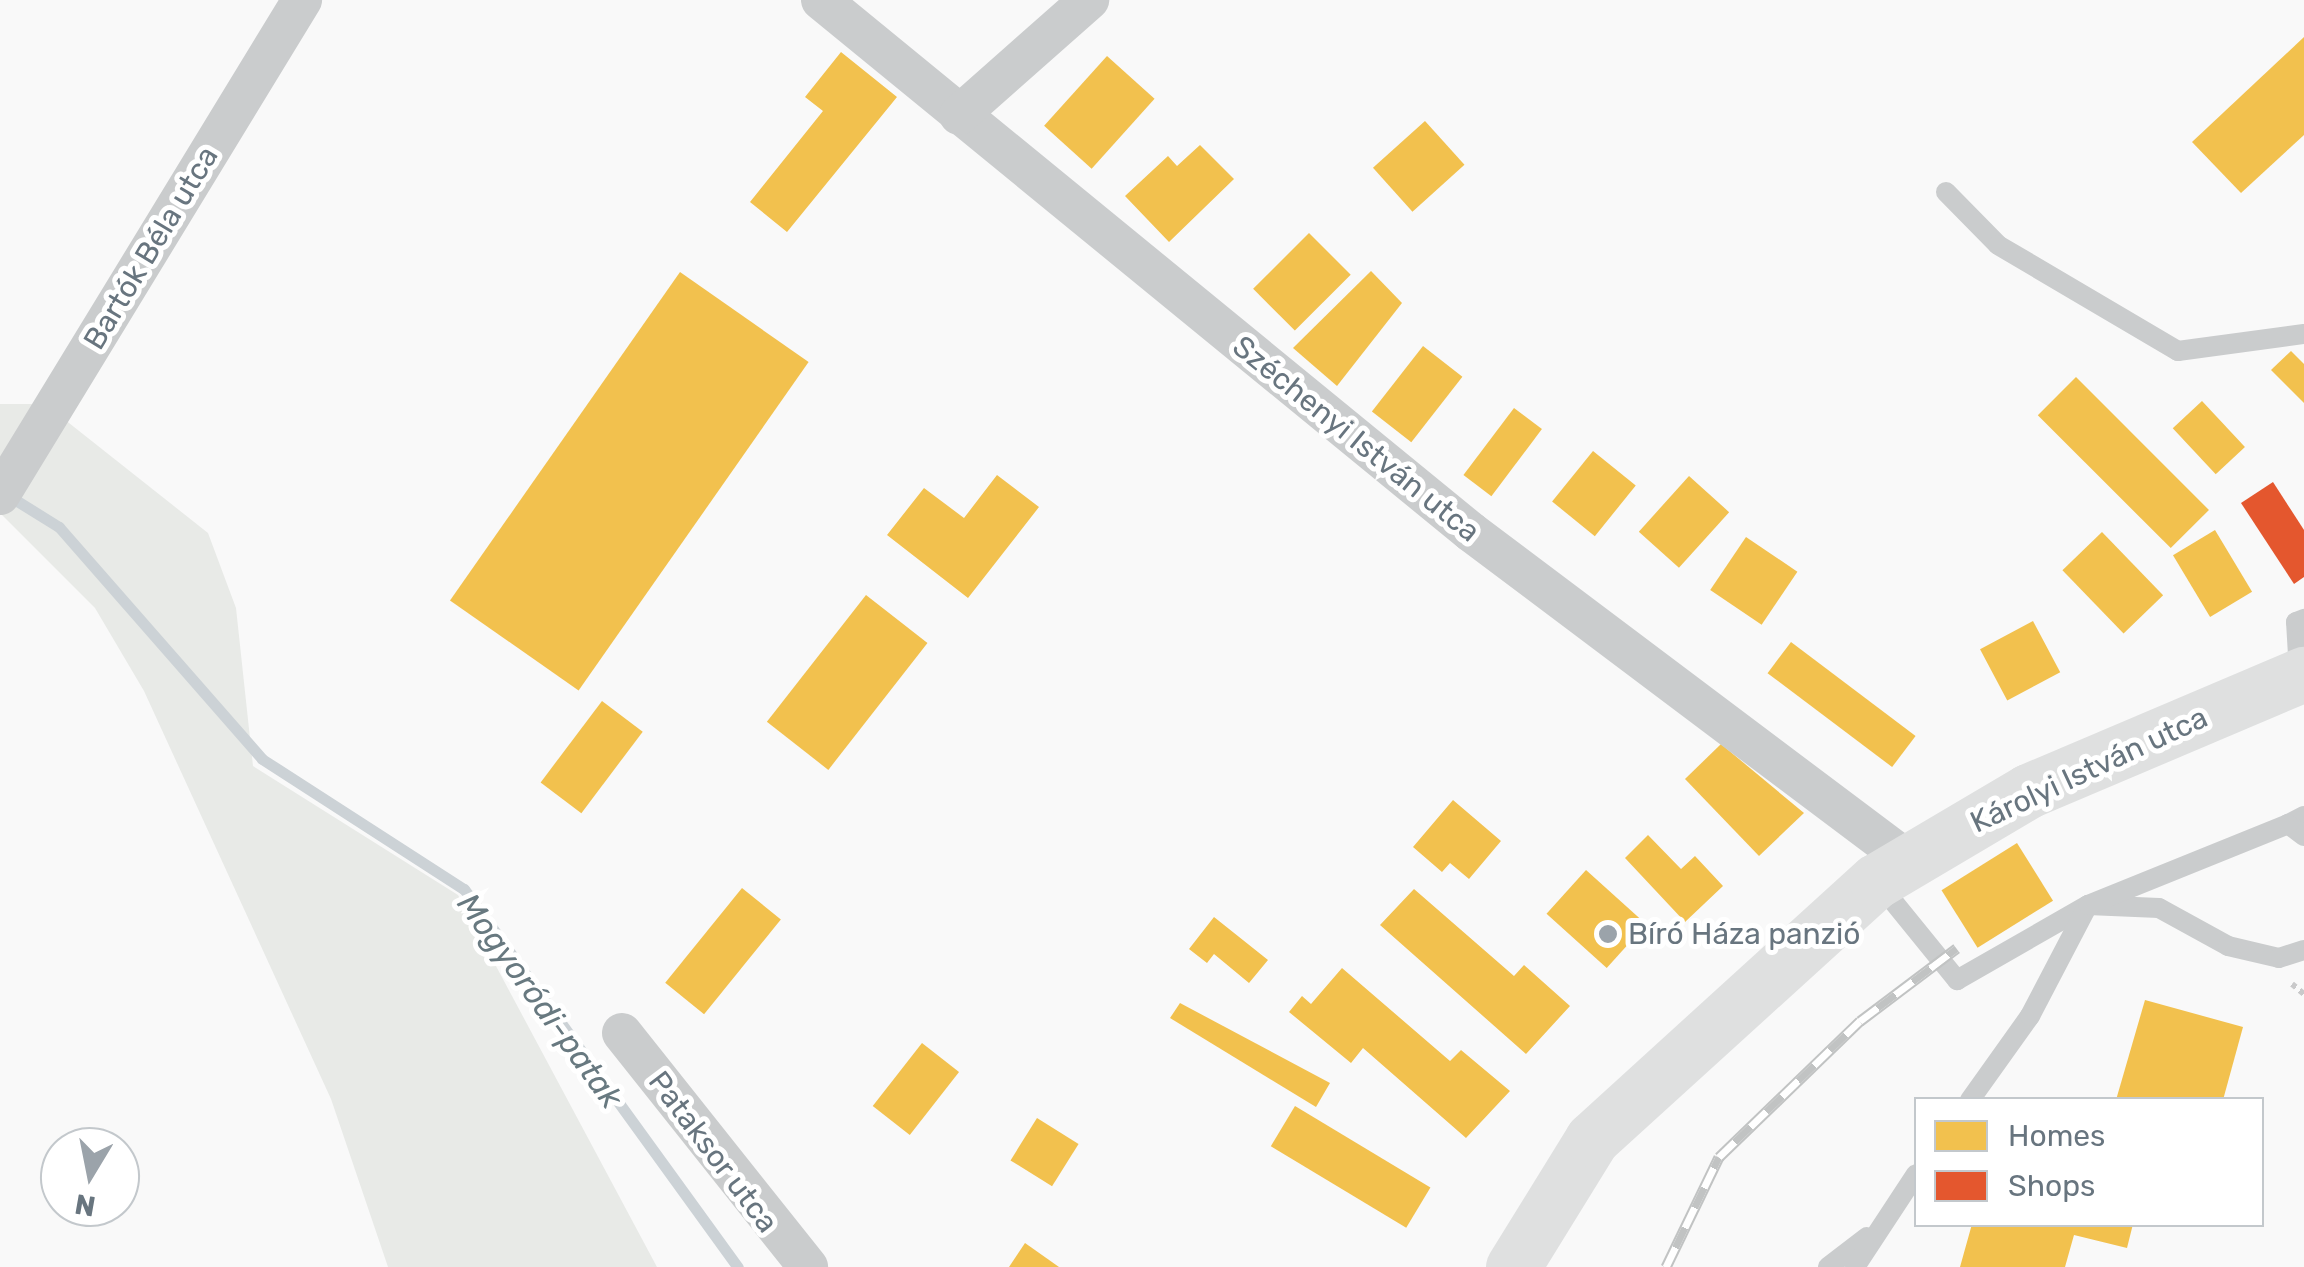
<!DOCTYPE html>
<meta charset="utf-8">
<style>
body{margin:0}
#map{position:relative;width:2304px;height:1267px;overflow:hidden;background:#f9f9f9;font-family:Rubik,sans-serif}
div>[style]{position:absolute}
.green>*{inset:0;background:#e8eae7}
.homes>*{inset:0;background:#f2c14e;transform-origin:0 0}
.shops>*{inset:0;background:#e4572e}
.stream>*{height:11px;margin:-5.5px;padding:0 5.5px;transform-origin:5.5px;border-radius:5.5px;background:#ccd2d6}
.path>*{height:6px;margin-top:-3px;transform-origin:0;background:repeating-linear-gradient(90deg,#c9c9ca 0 5px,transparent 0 10px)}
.service>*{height:20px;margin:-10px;padding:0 10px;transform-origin:10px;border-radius:10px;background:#cacccd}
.minor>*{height:40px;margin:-20px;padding:0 20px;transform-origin:20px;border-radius:20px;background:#cacccd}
.secondary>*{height:55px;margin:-27.5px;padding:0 27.5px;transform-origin:27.5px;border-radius:27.5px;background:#dfe0e0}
.rail>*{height:11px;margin-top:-5.5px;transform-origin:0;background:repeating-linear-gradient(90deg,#fff 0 22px,#c1c3c3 0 44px);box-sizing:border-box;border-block:2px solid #c1c3c3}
.dots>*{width:28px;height:28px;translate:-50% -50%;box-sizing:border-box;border:5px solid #fff;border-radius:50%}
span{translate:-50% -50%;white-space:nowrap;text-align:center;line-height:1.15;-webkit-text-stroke:10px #fff;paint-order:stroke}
.street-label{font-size:30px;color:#68757f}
.poi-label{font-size:30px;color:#68757f}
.left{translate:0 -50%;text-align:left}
.water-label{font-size:32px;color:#687980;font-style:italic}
.legend{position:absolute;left:1914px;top:1097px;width:350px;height:130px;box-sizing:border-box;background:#fff;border:2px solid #c3c8cc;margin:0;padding:12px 18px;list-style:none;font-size:30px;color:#68757f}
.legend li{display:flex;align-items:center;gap:20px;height:50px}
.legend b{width:50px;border:2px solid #c3c8cc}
.north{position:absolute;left:40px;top:1127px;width:100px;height:100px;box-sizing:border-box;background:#fff;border:2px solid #c3c8cc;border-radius:50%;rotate:190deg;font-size:28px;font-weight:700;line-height:40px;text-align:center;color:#68757f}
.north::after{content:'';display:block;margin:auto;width:35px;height:45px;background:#9ba3aa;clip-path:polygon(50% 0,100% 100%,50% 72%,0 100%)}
</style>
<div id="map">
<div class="green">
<div style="clip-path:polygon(0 404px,45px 404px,208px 533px,236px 608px,253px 766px,458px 895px,657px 1267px,388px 1267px,331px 1099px,144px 691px,95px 608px,0 513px)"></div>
</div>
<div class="homes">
<div style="clip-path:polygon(2304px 37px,2304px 135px,2241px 193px,2192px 142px)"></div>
<div style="clip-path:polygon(841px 52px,897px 97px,787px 232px,750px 202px,823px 111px,805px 97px)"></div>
<div style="left:1107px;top:56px;width:64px;height:94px;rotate:42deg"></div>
<div style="left:1425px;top:121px;width:59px;height:70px;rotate:48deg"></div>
<div style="clip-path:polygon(1200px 145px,1234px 179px,1169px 242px,1125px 196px,1168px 156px,1177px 166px)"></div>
<div style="left:1309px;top:233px;width:59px;height:79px;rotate:45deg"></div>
<div style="clip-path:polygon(1371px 271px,1402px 303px,1337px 386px,1293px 348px)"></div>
<div style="left:680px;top:272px;width:157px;height:401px;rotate:35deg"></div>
<div style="left:1423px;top:346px;width:50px;height:83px;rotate:38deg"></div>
<div style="clip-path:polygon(2291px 351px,2304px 364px,2304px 403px,2271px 370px)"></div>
<div style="left:2076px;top:377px;width:188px;height:54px;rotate:45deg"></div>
<div style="left:2202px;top:401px;width:63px;height:40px;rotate:47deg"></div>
<div style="left:1514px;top:408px;width:35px;height:84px;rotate:37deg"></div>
<div style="left:1593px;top:451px;width:55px;height:65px;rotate:39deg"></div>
<div style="clip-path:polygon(997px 475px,1039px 507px,968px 598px,887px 535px,924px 488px,964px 518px)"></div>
<div style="left:1689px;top:476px;width:54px;height:75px;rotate:42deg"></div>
<div style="left:2215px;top:530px;width:72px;height:49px;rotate:59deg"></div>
<div style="left:2102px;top:532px;width:88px;height:55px;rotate:46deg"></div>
<div style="left:1746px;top:537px;width:62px;height:64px;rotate:34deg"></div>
<div style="left:866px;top:595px;width:78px;height:161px;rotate:38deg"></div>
<div style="left:2033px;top:621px;width:58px;height:60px;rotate:62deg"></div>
<div style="left:1791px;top:642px;width:156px;height:39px;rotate:37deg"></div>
<div style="left:602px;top:701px;width:51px;height:102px;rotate:37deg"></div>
<div style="clip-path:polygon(1721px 744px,1804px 813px,1759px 856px,1685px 779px)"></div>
<div style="clip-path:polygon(1453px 800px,1501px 841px,1469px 879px,1450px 863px,1442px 872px,1413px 847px)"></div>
<div style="clip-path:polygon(1648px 835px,1681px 869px,1695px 856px,1723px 886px,1685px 922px,1625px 858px)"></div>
<div style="left:2017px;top:843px;width:68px;height:89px;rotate:58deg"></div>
<div style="left:1586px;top:870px;width:81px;height:59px;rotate:42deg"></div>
<div style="left:742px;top:888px;width:50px;height:122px;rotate:39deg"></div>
<div style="clip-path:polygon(1414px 889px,1514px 976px,1524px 965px,1570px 1006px,1526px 1054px,1380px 925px)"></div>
<div style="clip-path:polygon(1214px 917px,1268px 960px,1249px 983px,1214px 954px,1207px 963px,1189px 949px)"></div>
<div style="clip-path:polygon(1342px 968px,1450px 1061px,1461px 1050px,1510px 1091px,1466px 1138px,1363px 1048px,1351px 1063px,1289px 1012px,1302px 996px,1311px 1004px)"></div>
<div style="clip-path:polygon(2145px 1000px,2243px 1027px,2223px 1100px,2116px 1100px)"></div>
<div style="clip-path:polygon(1180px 1003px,1330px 1083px,1316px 1107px,1170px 1018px)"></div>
<div style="left:922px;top:1043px;width:47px;height:80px;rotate:38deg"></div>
<div style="left:1295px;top:1106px;width:158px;height:47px;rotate:31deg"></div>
<div style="left:1037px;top:1118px;width:49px;height:50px;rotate:32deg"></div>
<div style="clip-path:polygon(1972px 1224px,2133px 1224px,2127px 1248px,2074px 1235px,2065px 1267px,1960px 1267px)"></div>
<div style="clip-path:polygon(1025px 1243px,1059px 1267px,1009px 1267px)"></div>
</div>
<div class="shops">
<div style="clip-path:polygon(2273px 482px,2304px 530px,2304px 577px,2294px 584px,2241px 503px)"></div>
</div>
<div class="stream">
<div style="left:9px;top:496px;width:59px;rotate:31.8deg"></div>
<div style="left:59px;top:527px;width:308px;rotate:48.8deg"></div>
<div style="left:262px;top:759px;width:240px;rotate:32.8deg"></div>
<div style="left:464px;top:889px;width:467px;rotate:54.1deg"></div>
</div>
<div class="path">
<div style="left:2292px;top:984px;width:16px;rotate:40deg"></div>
</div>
<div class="service">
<div style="left:1946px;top:192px;width:74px;rotate:45.5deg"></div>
<div style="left:1998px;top:245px;width:209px;rotate:30.5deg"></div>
<div style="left:2178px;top:351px;width:127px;rotate:-7.7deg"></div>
<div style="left:2299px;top:672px;width:50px;rotate:-93.4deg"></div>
<div style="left:2296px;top:622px;width:9px;rotate:-21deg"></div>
<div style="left:2304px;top:816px;width:18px;rotate:153deg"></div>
<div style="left:2288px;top:824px;width:20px;rotate:37deg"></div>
<div style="left:1879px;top:884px;width:124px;rotate:50.9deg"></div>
<div style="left:1957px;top:980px;width:151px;rotate:-29.8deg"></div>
<div style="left:2088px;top:905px;width:71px;rotate:2.4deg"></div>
<div style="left:2159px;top:908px;width:79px;rotate:28.8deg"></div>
<div style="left:2228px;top:946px;width:52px;rotate:13.2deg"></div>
<div style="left:2279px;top:958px;width:26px;rotate:-18deg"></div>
<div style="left:1970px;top:1100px;width:103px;rotate:-54.5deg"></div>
<div style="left:2030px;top:1016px;width:125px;rotate:-62.4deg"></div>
<div style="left:2088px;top:905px;width:216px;rotate:-22deg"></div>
<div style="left:1828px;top:1267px;width:49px;rotate:-37.6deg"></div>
<div style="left:1855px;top:1267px;width:111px;rotate:-56.7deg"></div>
</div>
<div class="minor">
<div style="left:821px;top:0;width:840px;rotate:39.3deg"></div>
<div style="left:1471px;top:532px;width:544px;rotate:36.93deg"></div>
<div style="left:959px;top:115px;width:174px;rotate:-41.5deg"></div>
<div style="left:0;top:495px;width:580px;rotate:-58.61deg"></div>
<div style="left:622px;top:1033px;width:299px;rotate:51.5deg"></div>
</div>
<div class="secondary">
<div style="left:1513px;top:1267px;width:150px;rotate:-58.3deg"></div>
<div style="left:1592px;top:1139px;width:384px;rotate:-42.3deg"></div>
<div style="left:1876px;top:881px;width:177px;rotate:-30.6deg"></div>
<div style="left:2028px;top:791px;width:300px;rotate:-23deg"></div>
</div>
<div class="rail">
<div style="left:1666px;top:1267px;width:122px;rotate:-64.3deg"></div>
<div style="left:1719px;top:1157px;width:196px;rotate:-44deg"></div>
<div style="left:1860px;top:1021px;width:121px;rotate:-37deg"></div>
</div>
<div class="dots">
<div style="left:1608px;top:934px;background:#9ba3aa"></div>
</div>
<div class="street-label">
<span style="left:151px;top:248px;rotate:-59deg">Bartók Béla utca</span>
<span style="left:1356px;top:439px;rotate:39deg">Széchenyi István utca</span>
<span style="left:2089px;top:770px;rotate:-25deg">Károlyi István utca</span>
<span style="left:713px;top:1152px;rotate:53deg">Pataksor utca</span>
</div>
<div class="poi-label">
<span class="left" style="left:1628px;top:934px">Bíró Háza panzió</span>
</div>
<div class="water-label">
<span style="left:540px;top:1001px;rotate:54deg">Mogyoródi-patak</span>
</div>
<ul class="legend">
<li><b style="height:28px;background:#f2c14e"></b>Homes</li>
<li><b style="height:28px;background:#e4572e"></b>Shops</li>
</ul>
<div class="north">N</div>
</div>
